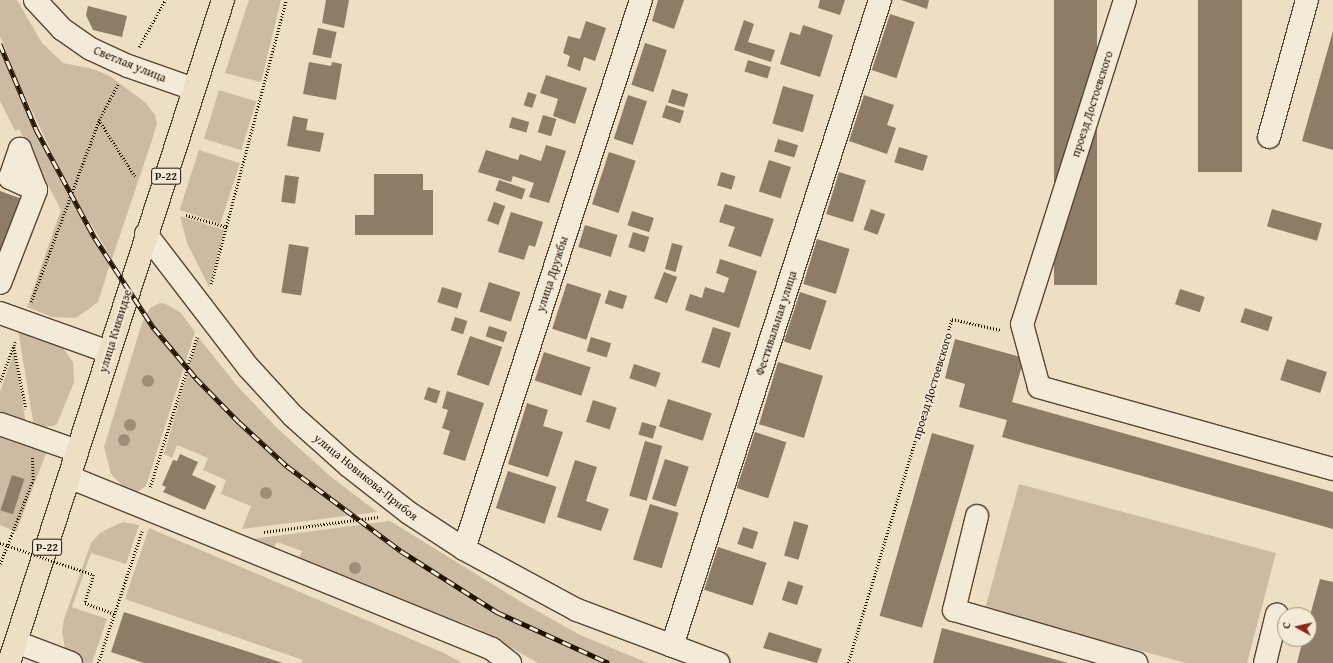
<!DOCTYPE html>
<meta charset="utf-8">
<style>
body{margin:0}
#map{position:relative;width:1333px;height:663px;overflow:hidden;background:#eedec3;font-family:"Gentium Book Plus",serif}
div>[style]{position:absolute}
.green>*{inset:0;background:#ccbba2;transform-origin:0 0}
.building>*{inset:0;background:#8d7c66;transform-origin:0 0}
.path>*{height:2.5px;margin-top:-1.25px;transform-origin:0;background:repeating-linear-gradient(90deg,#241201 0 1px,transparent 0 3px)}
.roads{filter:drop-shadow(1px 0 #564532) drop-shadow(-1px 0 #564532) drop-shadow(0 1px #564532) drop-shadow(0 -1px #564532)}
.minor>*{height:22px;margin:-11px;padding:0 11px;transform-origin:11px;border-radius:11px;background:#f4ead8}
.major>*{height:22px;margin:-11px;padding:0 11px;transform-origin:11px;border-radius:11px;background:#eedec3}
.rail>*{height:4.5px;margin-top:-2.25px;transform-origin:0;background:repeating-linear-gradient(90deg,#f4ead8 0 9px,#241201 0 18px);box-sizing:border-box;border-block:1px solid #241201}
.path-bridge>*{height:2.5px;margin-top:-1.25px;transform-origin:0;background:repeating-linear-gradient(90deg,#241201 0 1px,transparent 0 3px)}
.trees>*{width:12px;height:12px;margin:-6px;border-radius:50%;background:#9f8e77}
span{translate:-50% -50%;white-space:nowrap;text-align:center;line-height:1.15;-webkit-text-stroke:3.5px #f4ead8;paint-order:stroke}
.shield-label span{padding:1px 3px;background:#f4ead8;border:1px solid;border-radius:3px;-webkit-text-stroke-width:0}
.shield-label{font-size:11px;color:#241201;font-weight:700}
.street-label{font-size:12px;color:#241201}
.north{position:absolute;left:1277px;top:607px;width:40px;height:40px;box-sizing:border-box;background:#f4ead8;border:1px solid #a19482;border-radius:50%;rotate:278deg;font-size:11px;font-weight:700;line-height:16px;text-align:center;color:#241201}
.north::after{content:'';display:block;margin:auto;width:14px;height:18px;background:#8f2418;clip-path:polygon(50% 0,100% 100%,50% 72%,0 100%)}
</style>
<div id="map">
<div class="green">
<div style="clip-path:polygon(0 0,17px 0,42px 43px,63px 63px,93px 69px,110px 76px,146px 103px,155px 115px,157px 123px,153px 137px,112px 259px,69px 188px,18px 82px,0 36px)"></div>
<div style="clip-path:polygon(249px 0,281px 0,261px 82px,225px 73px)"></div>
<div style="clip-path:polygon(0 50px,37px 134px,67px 194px,110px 264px,98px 302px,76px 318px,52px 317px,27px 307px,61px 210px,19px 129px,15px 131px,0 101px)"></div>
<div style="left:219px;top:90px;width:39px;height:51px;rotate:17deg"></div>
<div style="left:199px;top:150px;width:43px;height:63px;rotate:18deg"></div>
<div style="clip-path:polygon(180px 216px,224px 230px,209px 287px,187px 243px)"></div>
<div style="clip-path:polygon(160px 303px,166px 304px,181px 313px,195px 332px,146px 486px,135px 493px,126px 490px,111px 474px,104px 447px,142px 323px,150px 308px)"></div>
<div style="clip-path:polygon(18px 330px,63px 348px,73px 362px,74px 382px,57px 424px,53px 426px,34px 427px)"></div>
<div style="clip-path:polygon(198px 337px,239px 388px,279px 430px,330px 476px,377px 512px,242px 529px,251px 506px,221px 494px,226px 480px,203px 470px,208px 458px,177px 445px,172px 458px,164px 454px)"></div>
<div style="clip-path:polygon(14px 352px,26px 424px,0 414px,0 392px)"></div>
<div style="clip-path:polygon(0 433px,47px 451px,16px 532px,0 525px)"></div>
<div style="clip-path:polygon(1019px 484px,1276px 553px,1247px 663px,1186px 663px,985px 609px)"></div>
<div style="clip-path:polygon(390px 521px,518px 600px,580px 635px,648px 663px,538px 663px,476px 628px,298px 561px,302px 551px,277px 542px,273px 551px,245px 540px)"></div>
<div style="clip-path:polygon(123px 522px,139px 525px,126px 564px,91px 553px,72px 607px,107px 619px,92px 663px,82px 663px,66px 653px,62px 632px,64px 619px,91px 543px,101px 532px)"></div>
<div style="clip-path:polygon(149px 528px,446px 654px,462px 663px,302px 663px,303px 660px,125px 599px)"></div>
</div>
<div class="building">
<div style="clip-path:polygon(326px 0,349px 0,344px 28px,322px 23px)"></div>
<div style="clip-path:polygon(658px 0,684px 0,674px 29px,652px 21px)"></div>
<div style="clip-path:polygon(820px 0,845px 0,840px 15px,818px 8px)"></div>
<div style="clip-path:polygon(901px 0,929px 0,927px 9px)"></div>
<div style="left:1054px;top:0;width:43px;height:285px"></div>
<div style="left:1198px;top:0;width:44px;height:172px"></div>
<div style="clip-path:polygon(88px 6px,127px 16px,122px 37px,93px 30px,86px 15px)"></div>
<div style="left:890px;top:14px;width:26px;height:59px;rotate:18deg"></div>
<div style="clip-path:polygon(744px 20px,754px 24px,748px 42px,775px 50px,771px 62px,734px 50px)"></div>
<div style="clip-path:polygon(586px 21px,606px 28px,595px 61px,584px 57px,580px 71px,567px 66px,570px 56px,563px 53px,568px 36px,580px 39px)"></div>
<div style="clip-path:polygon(803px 25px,833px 35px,820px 77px,780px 64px,790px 32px,800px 35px)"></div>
<div style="left:318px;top:28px;width:19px;height:27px;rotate:12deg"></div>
<div style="clip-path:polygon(1333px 31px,1333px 150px,1302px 141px)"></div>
<div style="left:645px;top:43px;width:23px;height:44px;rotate:18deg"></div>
<div style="left:748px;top:60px;width:24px;height:12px;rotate:17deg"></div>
<div style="clip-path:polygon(309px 62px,331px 66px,332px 62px,342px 64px,336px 100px,303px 94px)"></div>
<div style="clip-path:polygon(546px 75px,587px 88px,575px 124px,553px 116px,558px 99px,540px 93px)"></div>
<div style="left:783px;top:86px;width:32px;height:39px;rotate:16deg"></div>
<div style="left:672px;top:89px;width:17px;height:14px;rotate:17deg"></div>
<div style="left:528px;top:92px;width:9px;height:14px;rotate:18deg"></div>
<div style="left:628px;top:95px;width:20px;height:46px;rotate:18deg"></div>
<div style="clip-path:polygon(864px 95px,894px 105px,887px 125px,896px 128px,887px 154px,849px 141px)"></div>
<div style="left:666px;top:105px;width:19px;height:13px;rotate:18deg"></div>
<div style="left:543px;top:115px;width:14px;height:18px;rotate:17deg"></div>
<div style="clip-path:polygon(293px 116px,308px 119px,306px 130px,324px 133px,320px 152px,287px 146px)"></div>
<div style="left:512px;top:117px;width:18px;height:11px;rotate:16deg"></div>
<div style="left:778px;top:139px;width:21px;height:13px;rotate:17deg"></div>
<div style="clip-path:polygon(546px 145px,566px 151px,549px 203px,529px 197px,534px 183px,513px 176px,511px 182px,478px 172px,486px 150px,518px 160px,520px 154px,541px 161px)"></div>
<div style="left:899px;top:147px;width:30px;height:16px;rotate:17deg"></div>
<div style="left:609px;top:152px;width:28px;height:55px;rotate:18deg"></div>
<div style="left:769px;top:160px;width:23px;height:33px;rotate:18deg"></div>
<div style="left:721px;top:172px;width:15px;height:14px;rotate:16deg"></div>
<div style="left:839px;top:172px;width:28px;height:44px;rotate:17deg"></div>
<div style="clip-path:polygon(374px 174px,423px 174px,423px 190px,433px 190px,433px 235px,355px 235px,355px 215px,374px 215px)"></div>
<div style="left:285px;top:175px;width:14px;height:27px;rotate:8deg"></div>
<div style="left:499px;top:180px;width:28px;height:11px;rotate:19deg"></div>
<div style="clip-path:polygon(0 191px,25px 200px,0 266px)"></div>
<div style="left:494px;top:202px;width:12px;height:20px;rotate:20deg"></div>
<div style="clip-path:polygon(725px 204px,774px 219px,761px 257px,728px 246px,735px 227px,719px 222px)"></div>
<div style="left:871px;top:209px;width:15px;height:22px;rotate:20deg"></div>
<div style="left:1272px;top:209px;width:52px;height:18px;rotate:16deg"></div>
<div style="left:632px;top:211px;width:23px;height:15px;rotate:18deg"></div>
<div style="clip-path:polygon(511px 212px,543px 222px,535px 247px,529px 245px,524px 260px,498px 252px)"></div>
<div style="left:585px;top:225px;width:34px;height:23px;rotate:17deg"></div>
<div style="left:633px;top:232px;width:17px;height:16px;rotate:17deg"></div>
<div style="left:817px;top:239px;width:34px;height:47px;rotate:17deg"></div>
<div style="left:672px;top:243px;width:11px;height:27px;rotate:15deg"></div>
<div style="left:289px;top:244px;width:20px;height:49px;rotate:9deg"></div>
<div style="clip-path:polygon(720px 259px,757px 271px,739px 328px,685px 310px,690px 294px,702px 298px,705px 287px,724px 293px,729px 278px,716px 273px)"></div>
<div style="left:664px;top:272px;width:14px;height:28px;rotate:21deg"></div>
<div style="left:489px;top:282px;width:33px;height:31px;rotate:18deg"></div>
<div style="left:567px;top:283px;width:36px;height:48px;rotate:18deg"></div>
<div style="left:442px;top:287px;width:21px;height:16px;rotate:17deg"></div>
<div style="left:1180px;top:289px;width:26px;height:16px;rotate:18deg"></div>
<div style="left:609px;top:290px;width:19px;height:14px;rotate:18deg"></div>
<div style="left:800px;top:292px;width:28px;height:52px;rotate:18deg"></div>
<div style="left:1245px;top:308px;width:29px;height:15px;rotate:18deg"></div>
<div style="left:455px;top:317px;width:13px;height:14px;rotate:18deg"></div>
<div style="left:489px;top:326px;width:19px;height:11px;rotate:18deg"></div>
<div style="left:713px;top:327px;width:19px;height:37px;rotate:18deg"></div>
<div style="left:470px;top:336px;width:34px;height:41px;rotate:19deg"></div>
<div style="left:591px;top:337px;width:21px;height:15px;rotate:17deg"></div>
<div style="clip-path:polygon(955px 339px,1024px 358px,1012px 402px,1333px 492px,1333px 529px,1002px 437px,1007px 420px,959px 407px,965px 384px,945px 378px)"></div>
<div style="left:544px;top:352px;width:49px;height:30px;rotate:18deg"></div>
<div style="left:1287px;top:359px;width:42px;height:22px;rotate:18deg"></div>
<div style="left:778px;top:362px;width:47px;height:65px;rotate:17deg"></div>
<div style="left:634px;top:364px;width:28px;height:15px;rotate:18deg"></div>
<div style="left:428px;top:387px;width:13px;height:13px;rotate:18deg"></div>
<div style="clip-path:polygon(447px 391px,484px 403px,465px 461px,443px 454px,450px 431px,442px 428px,448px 410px,442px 408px)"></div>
<div style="left:668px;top:399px;width:46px;height:29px;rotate:18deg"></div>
<div style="left:593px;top:400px;width:25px;height:23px;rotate:18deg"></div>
<div style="clip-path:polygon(527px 403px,548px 410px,543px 426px,563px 432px,548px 477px,508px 464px)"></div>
<div style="left:642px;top:422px;width:15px;height:13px;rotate:16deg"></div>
<div style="left:755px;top:432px;width:33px;height:59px;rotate:18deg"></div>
<div style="left:932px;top:433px;width:44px;height:190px;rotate:16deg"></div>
<div style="left:645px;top:441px;width:18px;height:57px;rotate:16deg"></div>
<div style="clip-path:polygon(180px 454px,198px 462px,192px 475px,216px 486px,205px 510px,163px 492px,166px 487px,162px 485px,173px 460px,177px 461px)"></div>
<div style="left:665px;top:459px;width:25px;height:42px;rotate:18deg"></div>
<div style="clip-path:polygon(575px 460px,597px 467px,586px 501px,609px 509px,601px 531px,557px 517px)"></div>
<div style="left:508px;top:471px;width:51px;height:39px;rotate:18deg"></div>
<div style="left:12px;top:475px;width:13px;height:37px;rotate:18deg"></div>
<div style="left:650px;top:504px;width:30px;height:58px;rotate:17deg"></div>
<div style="left:794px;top:521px;width:15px;height:36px;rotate:16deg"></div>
<div style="left:743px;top:527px;width:16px;height:18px;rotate:18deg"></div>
<div style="left:718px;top:547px;width:51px;height:45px;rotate:18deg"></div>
<div style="clip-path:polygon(1320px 579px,1333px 582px,1333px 663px,1297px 663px,1303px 639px,1309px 639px,1309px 619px)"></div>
<div style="left:788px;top:581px;width:16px;height:20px;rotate:18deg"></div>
<div style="clip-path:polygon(124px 612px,283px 663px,144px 663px,111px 652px)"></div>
<div style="clip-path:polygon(942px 628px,1068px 663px,933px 663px)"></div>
<div style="clip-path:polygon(769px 632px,822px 649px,817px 663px,763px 648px)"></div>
</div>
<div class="path">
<div style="left:139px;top:47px;width:54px;rotate:-61deg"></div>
<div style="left:99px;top:120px;width:67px;rotate:57.3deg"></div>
<div style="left:186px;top:215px;width:43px;rotate:16.3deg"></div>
<div style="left:211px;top:284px;width:294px;rotate:-75.2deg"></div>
<div style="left:31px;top:302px;width:194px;rotate:-69.5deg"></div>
<div style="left:99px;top:120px;width:41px;rotate:-62.2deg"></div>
<div style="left:14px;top:347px;width:63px;rotate:79deg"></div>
<div style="left:0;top:382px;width:43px;rotate:-69.4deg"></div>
<div style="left:150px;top:487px;width:157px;rotate:-72.6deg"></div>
<div style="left:264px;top:532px;width:115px;rotate:-7.5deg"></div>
<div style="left:0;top:564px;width:90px;rotate:-68.6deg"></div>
<div style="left:33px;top:480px;width:23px;rotate:-92deg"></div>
<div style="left:94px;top:575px;width:29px;rotate:108deg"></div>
<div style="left:85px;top:603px;width:33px;rotate:20deg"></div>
<div style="left:98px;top:663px;width:139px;rotate:-71.6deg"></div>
<div style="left:848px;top:663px;width:359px;rotate:-73.2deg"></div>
<div style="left:952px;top:319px;width:50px;rotate:12.7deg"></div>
</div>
<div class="roads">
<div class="minor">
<div style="left:35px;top:0;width:40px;rotate:47deg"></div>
<div style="left:62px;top:29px;width:35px;rotate:35deg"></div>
<div style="left:91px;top:49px;width:41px;rotate:24.7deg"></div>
<div style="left:128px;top:66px;width:70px;rotate:19.2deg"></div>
<div style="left:1125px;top:0;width:340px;rotate:107.6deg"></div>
<div style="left:1022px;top:324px;width:65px;rotate:74.9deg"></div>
<div style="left:1039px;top:387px;width:305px;rotate:15.6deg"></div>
<div style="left:1269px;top:137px;width:142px;rotate:-74.5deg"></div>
<div style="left:146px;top:234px;width:169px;rotate:52.5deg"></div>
<div style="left:249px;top:368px;width:65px;rotate:47.5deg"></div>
<div style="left:293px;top:416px;width:75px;rotate:41.8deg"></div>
<div style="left:349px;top:466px;width:76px;rotate:38.1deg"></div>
<div style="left:409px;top:513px;width:66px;rotate:33.2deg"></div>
<div style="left:464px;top:549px;width:128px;rotate:28.4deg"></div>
<div style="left:577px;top:610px;width:151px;rotate:20.6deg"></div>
<div style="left:0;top:283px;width:100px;rotate:-68.8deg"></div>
<div style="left:36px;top:190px;width:29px;rotate:-155deg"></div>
<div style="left:10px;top:178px;width:31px;rotate:-71deg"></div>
<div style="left:20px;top:149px;width:44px;rotate:68.7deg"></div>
<div style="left:0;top:313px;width:116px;rotate:19.7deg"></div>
<div style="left:0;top:424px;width:82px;rotate:19.3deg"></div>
<div style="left:69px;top:477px;width:457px;rotate:22.1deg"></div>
<div style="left:492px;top:649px;width:23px;rotate:38deg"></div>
<div style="left:977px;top:516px;width:97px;rotate:103.7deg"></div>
<div style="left:954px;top:610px;width:190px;rotate:16.2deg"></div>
<div style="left:464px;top:549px;width:577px;rotate:-72.13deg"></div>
<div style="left:16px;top:642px;width:59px;rotate:20.9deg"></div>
<div style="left:672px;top:646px;width:679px;rotate:-72.15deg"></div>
<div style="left:1265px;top:663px;width:50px;rotate:-76.2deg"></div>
</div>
<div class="major">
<div style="left:9px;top:663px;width:697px;rotate:-72.11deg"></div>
</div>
</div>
<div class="rail">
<div style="left:0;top:44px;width:92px;rotate:67deg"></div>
<div style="left:36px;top:129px;width:124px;rotate:61.6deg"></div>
<div style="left:95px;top:238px;width:108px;rotate:56.8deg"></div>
<div style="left:154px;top:328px;width:65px;rotate:50deg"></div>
<div style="left:196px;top:378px;width:62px;rotate:45.7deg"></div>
<div style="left:239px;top:422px;width:65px;rotate:42.5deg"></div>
<div style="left:287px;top:466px;width:142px;rotate:36.7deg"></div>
<div style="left:401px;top:551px;width:114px;rotate:32.4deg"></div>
<div style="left:497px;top:612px;width:123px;rotate:24.5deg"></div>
</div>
<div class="path-bridge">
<div style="left:0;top:543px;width:99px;rotate:18.8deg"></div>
</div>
<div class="trees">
<div style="left:148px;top:381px"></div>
<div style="left:130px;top:425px"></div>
<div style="left:124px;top:440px"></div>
<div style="left:266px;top:493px"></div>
<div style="left:355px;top:568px"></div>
</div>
<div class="shield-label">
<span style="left:166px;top:176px">Р-22</span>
<span style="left:47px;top:547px">Р-22</span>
</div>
<div class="street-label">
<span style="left:130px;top:64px;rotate:22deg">Светлая улица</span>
<span style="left:1092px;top:104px;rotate:-72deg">проезд Достоевского</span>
<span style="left:552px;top:274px;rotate:-72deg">улица Дружбы</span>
<span style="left:776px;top:323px;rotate:-72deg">Фестивальная улица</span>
<span style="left:115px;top:331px;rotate:-73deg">улица Киквидзе</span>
<span style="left:932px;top:386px;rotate:-73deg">проезд Достоевского</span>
<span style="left:366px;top:477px;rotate:39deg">улица Новикова-Прибоя</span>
</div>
<div class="north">С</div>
</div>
